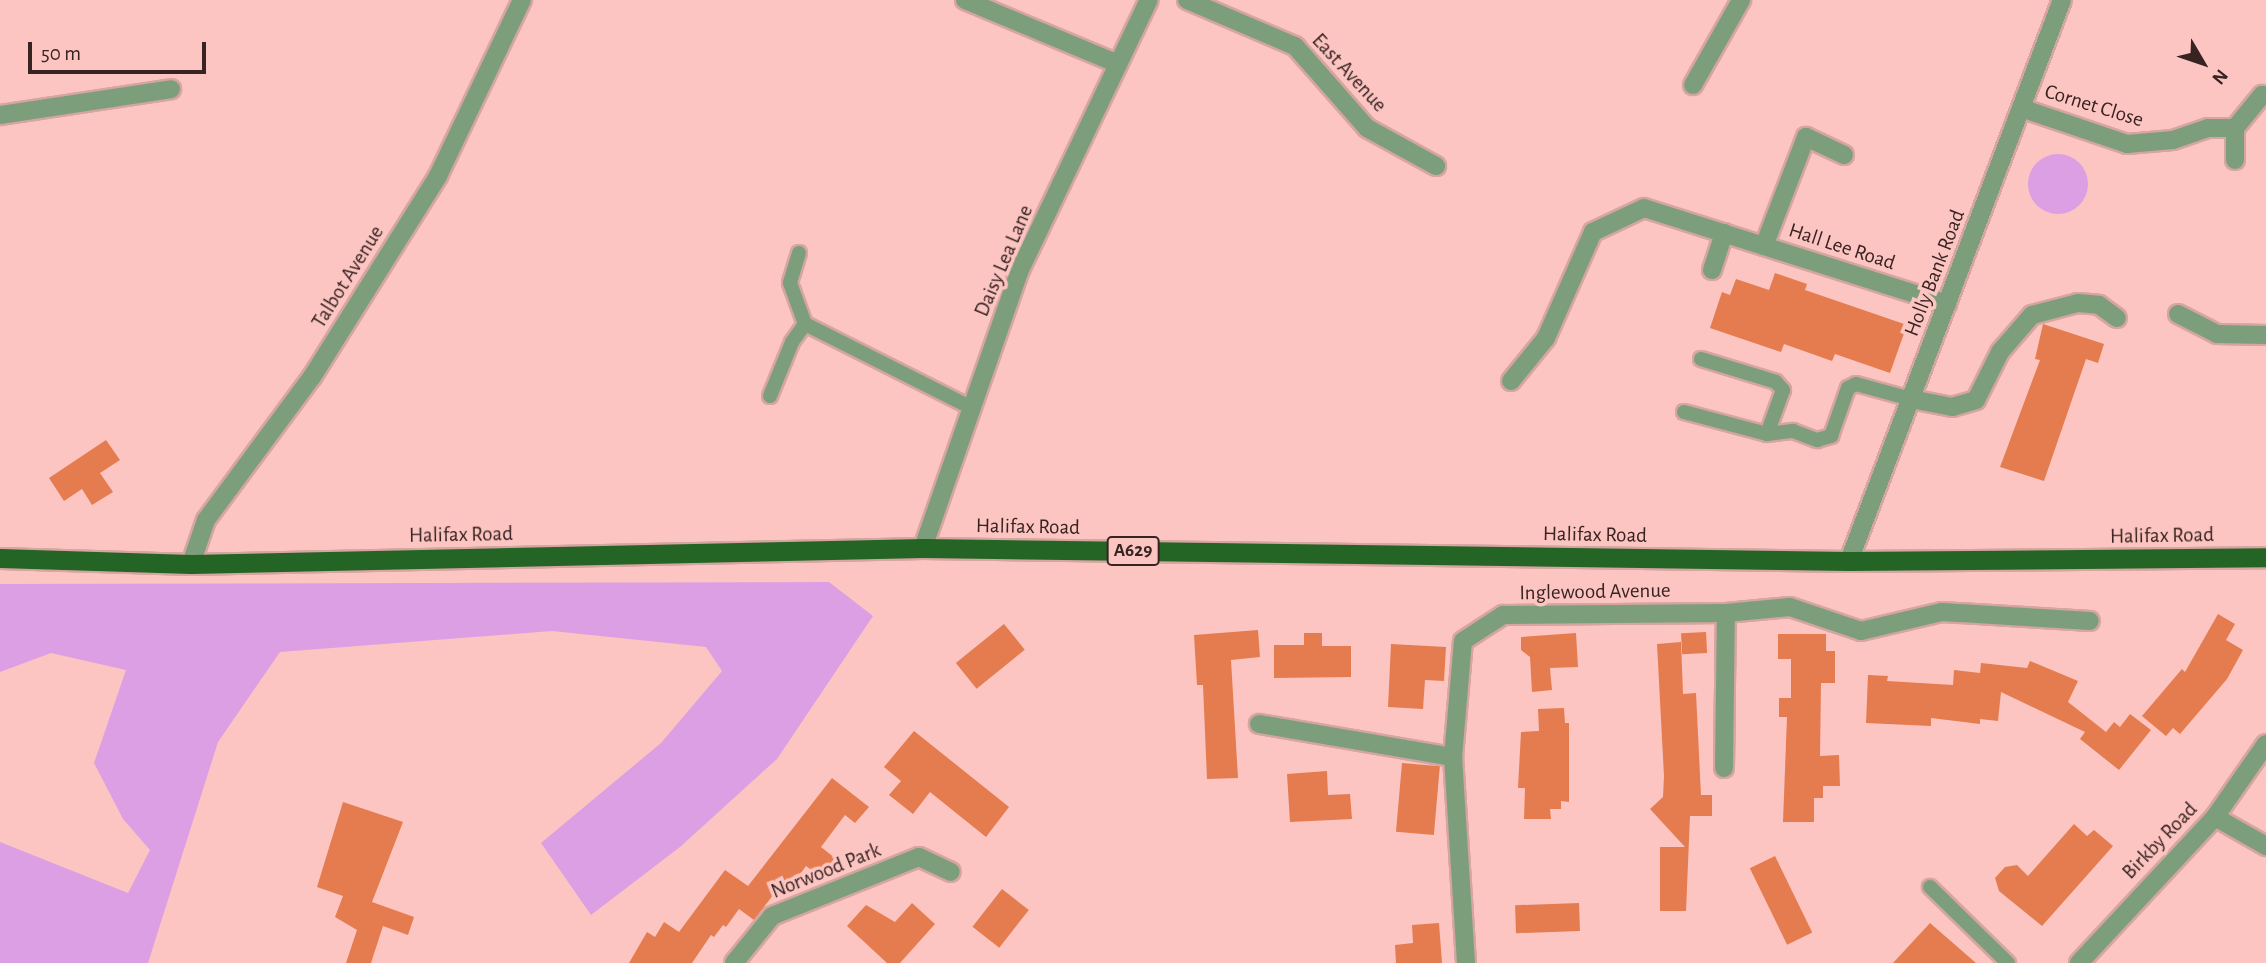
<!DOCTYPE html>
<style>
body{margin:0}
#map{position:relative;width:2266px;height:963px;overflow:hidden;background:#fcc5c1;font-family:"Alegreya Sans",sans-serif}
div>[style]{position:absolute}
.green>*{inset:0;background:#dd9fe4}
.round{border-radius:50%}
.building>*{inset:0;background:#e47c4f;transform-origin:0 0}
.roads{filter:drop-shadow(2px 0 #d5a5a1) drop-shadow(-2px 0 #d5a5a1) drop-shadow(0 2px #d5a5a1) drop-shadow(0 -2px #d5a5a1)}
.service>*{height:14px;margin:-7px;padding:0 7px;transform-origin:7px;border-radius:7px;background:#7d9e7b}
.minor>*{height:18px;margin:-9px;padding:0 9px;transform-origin:9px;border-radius:9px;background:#7d9e7b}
.tertiary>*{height:18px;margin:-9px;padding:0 9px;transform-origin:9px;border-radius:9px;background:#7d9e7b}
.trunk>*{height:19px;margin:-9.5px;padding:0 9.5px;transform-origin:9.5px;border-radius:9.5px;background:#246424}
span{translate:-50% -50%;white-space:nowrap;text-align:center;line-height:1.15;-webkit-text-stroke:7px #fcc5c1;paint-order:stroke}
.shield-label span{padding:2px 5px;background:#fcc5c1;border:2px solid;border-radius:5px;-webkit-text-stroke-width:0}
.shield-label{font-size:19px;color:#372322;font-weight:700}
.street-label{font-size:21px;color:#372322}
.north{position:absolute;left:2168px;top:28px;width:70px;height:70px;-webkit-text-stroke:5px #fcc5c1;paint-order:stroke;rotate:129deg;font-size:19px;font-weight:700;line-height:28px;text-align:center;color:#372322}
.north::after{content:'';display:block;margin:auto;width:24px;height:32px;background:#372322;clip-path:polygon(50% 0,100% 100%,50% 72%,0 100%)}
.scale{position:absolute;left:28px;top:42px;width:178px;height:32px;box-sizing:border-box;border:4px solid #372322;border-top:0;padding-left:9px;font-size:21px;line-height:24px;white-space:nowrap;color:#372322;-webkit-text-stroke:5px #fcc5c1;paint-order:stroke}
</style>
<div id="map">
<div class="green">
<div class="round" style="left:2028px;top:154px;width:60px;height:60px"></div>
<div style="clip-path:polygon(829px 582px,873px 616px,777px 759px,680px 847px,591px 915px,541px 843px,661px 743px,722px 671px,706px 647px,552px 631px,280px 652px,218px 742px,148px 963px,0 963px,0 842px,128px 893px,150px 850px,123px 819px,94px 763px,126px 670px,51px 653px,0 672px,0 584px)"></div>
</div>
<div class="building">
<div style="clip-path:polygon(1775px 273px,1807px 284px,1805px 290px,1907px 325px,1890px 373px,1835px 354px,1832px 361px,1784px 344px,1781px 352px,1710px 328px,1722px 292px,1730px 295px,1736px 279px,1769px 290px)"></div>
<div style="clip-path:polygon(2043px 324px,2104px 344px,2098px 363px,2086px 359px,2044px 481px,2000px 467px,2040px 360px,2035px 359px)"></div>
<div style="clip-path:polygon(106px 440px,120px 460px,100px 473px,113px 492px,92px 505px,82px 489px,64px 501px,49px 478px)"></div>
<div style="clip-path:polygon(2218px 614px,2235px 624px,2226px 640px,2243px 650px,2227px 679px,2180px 734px,2173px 728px,2166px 736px,2142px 716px,2182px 669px,2185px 672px)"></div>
<div style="left:1004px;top:624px;width:33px;height:62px;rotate:51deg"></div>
<div style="clip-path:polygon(1258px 630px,1260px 657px,1231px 660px,1238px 778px,1207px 779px,1203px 685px,1197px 685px,1194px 635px)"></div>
<div style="left:1706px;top:632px;width:21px;height:25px;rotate:87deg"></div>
<div style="clip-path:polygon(1304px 633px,1322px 633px,1322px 646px,1351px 646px,1351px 677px,1274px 678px,1274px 645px,1304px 645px)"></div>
<div style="clip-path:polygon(1576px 633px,1578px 667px,1550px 668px,1552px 690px,1532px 692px,1530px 657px,1521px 650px,1521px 637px)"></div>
<div style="clip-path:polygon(1778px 634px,1826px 634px,1826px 651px,1835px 651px,1835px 683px,1821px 683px,1820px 756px,1839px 755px,1840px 786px,1823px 786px,1823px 798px,1814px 798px,1814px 822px,1783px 822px,1787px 717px,1779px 717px,1779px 698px,1791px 698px,1791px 659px,1778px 659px)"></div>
<div style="clip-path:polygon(1681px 642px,1683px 694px,1696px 693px,1701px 795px,1712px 795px,1712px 816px,1690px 816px,1686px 911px,1660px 911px,1660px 847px,1685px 847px,1650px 809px,1663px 797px,1664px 776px,1657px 644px)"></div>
<div style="clip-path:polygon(1391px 644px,1446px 647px,1444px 681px,1425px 680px,1423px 709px,1388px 707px)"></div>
<div style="clip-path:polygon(2030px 661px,2078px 681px,2068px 702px,2106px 732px,2114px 722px,2120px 727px,2130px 714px,2151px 730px,2119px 770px,2080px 739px,2085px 732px,2001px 692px,1998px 721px,1980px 719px,1980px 724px,1931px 718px,1931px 726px,1866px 723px,1868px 675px,1888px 676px,1887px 681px,1953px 685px,1954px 670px,1980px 673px,1981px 663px,2027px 668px)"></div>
<div style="clip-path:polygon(1564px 708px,1565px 723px,1569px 723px,1569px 802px,1561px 801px,1561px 809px,1550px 809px,1551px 819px,1524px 819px,1525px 788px,1518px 788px,1521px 732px,1539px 731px,1538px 709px)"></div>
<div style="clip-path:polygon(914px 731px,1009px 807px,986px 837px,930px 792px,913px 814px,889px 795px,901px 781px,884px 767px)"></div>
<div style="left:1402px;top:763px;width:38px;height:69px;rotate:5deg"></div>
<div style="clip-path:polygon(1327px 771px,1328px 795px,1350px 794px,1352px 819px,1290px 822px,1287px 774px)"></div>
<div style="clip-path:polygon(832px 778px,869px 807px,855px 823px,845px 815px,821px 847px,835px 858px,821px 877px,806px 866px,793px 884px,790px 881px,781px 893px,777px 890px,754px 920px,739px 909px,726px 927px,723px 925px,714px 937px,711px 935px,692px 963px,629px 963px,647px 932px,655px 937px,664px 922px,679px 932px,725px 870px,748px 886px)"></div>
<div style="clip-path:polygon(343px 802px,403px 822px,372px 902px,414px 917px,408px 935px,383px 926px,371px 963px,346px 963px,357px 930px,335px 917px,343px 896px,317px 887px)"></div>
<div style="clip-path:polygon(2074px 824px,2087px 836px,2094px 830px,2113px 846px,2042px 926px,1999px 891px,1995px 878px,2005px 867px,2017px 865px,2028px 876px)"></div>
<div style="left:1775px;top:856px;width:85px;height:28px;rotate:64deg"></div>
<div style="left:1002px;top:889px;width:34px;height:48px;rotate:38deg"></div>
<div style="clip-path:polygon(912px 903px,935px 924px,900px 963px,887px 963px,847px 926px,866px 905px,895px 922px)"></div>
<div style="left:1579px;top:903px;width:28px;height:64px;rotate:88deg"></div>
<div style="clip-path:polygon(1439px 923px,1442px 963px,1396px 963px,1395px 945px,1413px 943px,1412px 925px)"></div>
<div style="clip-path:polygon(1930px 923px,1976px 963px,1893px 963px)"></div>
</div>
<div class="roads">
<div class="service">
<div style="left:799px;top:253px;width:31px;rotate:107deg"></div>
<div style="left:790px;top:283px;width:44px;rotate:69.9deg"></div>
<div style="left:1701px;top:359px;width:78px;rotate:17deg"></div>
<div style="left:1776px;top:382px;width:11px;rotate:49deg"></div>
<div style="left:1783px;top:390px;width:47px;rotate:110deg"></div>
<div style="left:770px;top:396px;width:58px;rotate:-67.8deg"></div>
<div style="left:792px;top:342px;width:22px;rotate:-54deg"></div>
<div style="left:805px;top:324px;width:187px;rotate:26.7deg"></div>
<div style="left:1684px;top:412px;width:86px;rotate:14.8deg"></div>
<div style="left:1767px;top:434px;width:26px;rotate:-7deg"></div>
<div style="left:1793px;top:431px;width:26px;rotate:21deg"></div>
<div style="left:1817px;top:440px;width:15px;rotate:-16deg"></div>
<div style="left:1831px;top:436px;width:51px;rotate:-70.5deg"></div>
<div style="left:1848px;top:388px;width:9px;rotate:-27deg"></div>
<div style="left:1856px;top:384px;width:57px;rotate:15.3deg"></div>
<div style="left:1930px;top:887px;width:109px;rotate:44.3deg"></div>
</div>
<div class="minor">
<div style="left:965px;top:0;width:166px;rotate:22.7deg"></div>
<div style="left:1187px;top:0;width:117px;rotate:23.1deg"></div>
<div style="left:1295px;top:46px;width:109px;rotate:48.7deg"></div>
<div style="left:1367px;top:128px;width:79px;rotate:28.8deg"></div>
<div style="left:1693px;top:85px;width:98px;rotate:-60.5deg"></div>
<div style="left:2021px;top:108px;width:112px;rotate:18.8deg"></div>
<div style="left:2127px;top:144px;width:46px;rotate:-5deg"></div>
<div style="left:2173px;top:140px;width:37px;rotate:-19deg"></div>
<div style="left:2208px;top:128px;width:27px"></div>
<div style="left:0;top:115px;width:173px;rotate:-8.6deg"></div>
<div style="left:2235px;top:160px;width:32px;rotate:-90deg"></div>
<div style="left:2235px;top:128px;width:43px;rotate:-50.7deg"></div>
<div style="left:1764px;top:246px;width:117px;rotate:-68.9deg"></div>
<div style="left:1806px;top:137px;width:42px;rotate:25.3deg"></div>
<div style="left:1712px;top:270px;width:39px;rotate:-72deg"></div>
<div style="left:2178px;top:314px;width:44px;rotate:27.1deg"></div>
<div style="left:2217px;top:334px;width:49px;rotate:1.2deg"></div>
<div style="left:1511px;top:381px;width:55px;rotate:-50.9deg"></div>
<div style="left:1546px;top:338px;width:116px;rotate:-66.1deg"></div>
<div style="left:1593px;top:232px;width:56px;rotate:-25.2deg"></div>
<div style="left:1644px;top:208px;width:318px;rotate:17.6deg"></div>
<div style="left:1911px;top:399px;width:42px;rotate:11deg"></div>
<div style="left:1952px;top:407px;width:25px;rotate:-16deg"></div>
<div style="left:1976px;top:400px;width:54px;rotate:-63.4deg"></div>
<div style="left:2000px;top:352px;width:49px;rotate:-49.1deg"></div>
<div style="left:2032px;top:315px;width:48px;rotate:-14.6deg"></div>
<div style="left:2078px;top:303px;width:21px;rotate:5deg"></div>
<div style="left:2099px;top:305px;width:22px;rotate:36deg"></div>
<div style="left:923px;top:548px;width:292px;rotate:-70.8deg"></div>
<div style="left:1019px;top:272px;width:301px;rotate:-64.5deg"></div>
<div style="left:1849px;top:561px;width:600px;rotate:-69.21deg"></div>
<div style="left:191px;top:564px;width:46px;rotate:-71.2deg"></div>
<div style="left:206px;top:520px;width:178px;rotate:-53.5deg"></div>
<div style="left:312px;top:377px;width:237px;rotate:-57.9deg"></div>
<div style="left:438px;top:176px;width:195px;rotate:-64.5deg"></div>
<div style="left:1259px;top:724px;width:197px;rotate:9.7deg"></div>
<div style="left:1724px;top:768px;width:155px;rotate:-89.3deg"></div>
<div style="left:2215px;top:817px;width:59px;rotate:29.6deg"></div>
<div style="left:734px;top:963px;width:60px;rotate:-51deg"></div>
<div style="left:772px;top:916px;width:158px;rotate:-21.9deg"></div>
<div style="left:919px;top:857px;width:35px;rotate:25deg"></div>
<div style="left:1466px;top:963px;width:206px;rotate:-93.6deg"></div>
<div style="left:1453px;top:757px;width:116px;rotate:-85.1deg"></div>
<div style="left:1463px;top:641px;width:48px;rotate:-33deg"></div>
<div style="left:1503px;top:615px;width:223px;rotate:-0.5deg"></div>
<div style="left:1726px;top:613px;width:64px;rotate:-5.4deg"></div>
<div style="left:1790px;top:607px;width:75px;rotate:18.7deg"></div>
<div style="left:1861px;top:631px;width:83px;rotate:-13.2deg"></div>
<div style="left:1942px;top:612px;width:148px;rotate:3.5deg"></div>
</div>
<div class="tertiary">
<div style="left:2079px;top:963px;width:200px;rotate:-47deg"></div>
<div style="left:2215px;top:817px;width:89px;rotate:-55.1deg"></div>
</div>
<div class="trunk">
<div style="left:0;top:558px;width:191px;rotate:1.8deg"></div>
<div style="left:191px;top:564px;width:732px;rotate:-1.25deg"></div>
<div style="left:923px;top:548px;width:926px;rotate:0.8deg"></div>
<div style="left:1849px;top:561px;width:417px;rotate:-0.5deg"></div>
</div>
</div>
<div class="shield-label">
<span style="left:1133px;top:551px">A629</span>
</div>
<div class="street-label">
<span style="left:1349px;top:73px;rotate:47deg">East Avenue</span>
<span style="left:2094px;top:106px;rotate:17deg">Cornet Close</span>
<span style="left:1842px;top:247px;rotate:18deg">Hall Lee Road</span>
<span style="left:1004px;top:261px;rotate:-67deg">Daisy Lea Lane</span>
<span style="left:1935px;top:273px;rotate:-69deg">Holly Bank Road</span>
<span style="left:348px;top:277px;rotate:-58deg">Talbot Avenue</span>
<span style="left:1028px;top:527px;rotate:1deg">Halifax Road</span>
<span style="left:461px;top:535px;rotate:-1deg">Halifax Road</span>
<span style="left:1595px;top:535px;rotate:1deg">Halifax Road</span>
<span style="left:2162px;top:536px;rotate:-1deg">Halifax Road</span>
<span style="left:1595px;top:592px;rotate:-1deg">Inglewood Avenue</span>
<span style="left:2160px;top:841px;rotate:-46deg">Birkby Road</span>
<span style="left:826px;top:871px;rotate:-22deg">Norwood Park</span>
</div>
<div class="north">N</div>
<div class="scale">50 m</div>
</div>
